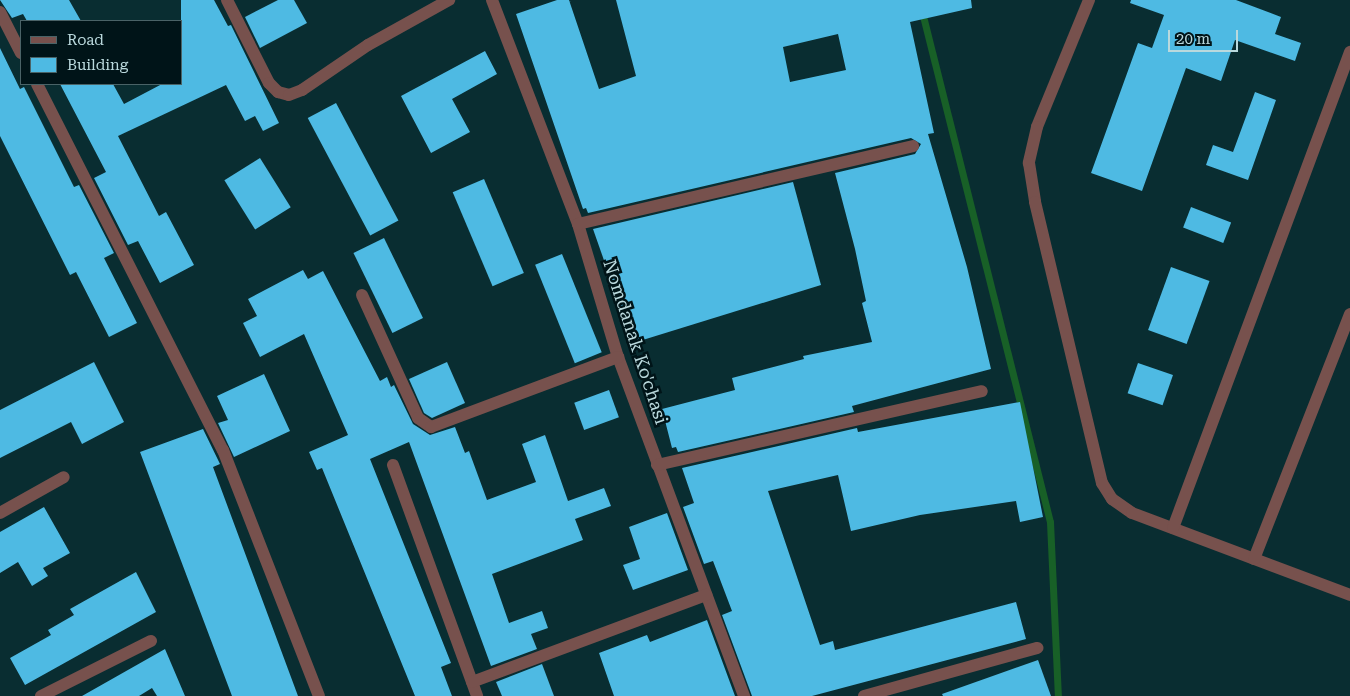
<!DOCTYPE html>
<style>
body{margin:0}
#map{position:relative;width:1350px;height:696px;overflow:hidden;background:#092d31;font-family:"Roboto Serif",serif}
div>[style]{position:absolute}
.stream>*{height:7px;margin:-3.5px;padding:0 3.5px;transform-origin:3.5px;border-radius:3.5px;background:#186027}
.building>*{inset:0;background:#4ebae3;transform-origin:0 0}
.street>*{height:12px;margin:-6px;padding:0 6px;transform-origin:6px;border-radius:6px;background:#77514d}
span{translate:-50% -50%;white-space:nowrap;text-align:center;line-height:1.15;-webkit-text-stroke:5px #001418;paint-order:stroke}
.street-label{font-size:18px;color:#bad9dd}
.legend{position:absolute;left:20px;top:20px;width:162px;height:65px;box-sizing:border-box;background:#001418;border:1px solid #4a6367;margin:0;padding:6px 9px;list-style:none;font-size:15px;color:#bad9dd}
.legend li{display:flex;align-items:center;gap:10px;height:25px}
.legend b{width:25px;border:1px solid #4a6367}
.scale{position:absolute;left:1168px;top:30px;width:70px;height:22px;box-sizing:border-box;border:2px solid #bad9dd;border-top:0;padding-left:6px;font-size:15px;line-height:18px;white-space:nowrap;color:#bad9dd;-webkit-text-stroke:4px #001418;paint-order:stroke}
</style>
<div id="map">
<div class="stream">
<div style="left:919px;top:0;width:538px;rotate:75.91deg"></div>
<div style="left:1050px;top:522px;width:174px;rotate:87.4deg"></div>
</div>
<div class="building">
<div style="clip-path:polygon(0 0,69px 0,81px 21px,27px 21px,23px 14px,12px 18px)"></div>
<div style="clip-path:polygon(181px 0,214px 0,228px 26px,231px 25px,279px 123px,263px 131px,255px 116px,245px 121px,226px 85px,118px 136px,159px 216px,166px 212px,194px 265px,160px 283px,138px 241px,128px 245px,94px 178px,106px 172px,60px 84px,113px 84px,124px 104px,162px 84px,181px 84px)"></div>
<div style="clip-path:polygon(278px 0,294px 0,307px 23px,260px 48px,245px 17px)"></div>
<div style="clip-path:polygon(evenodd,557px 0,569px 0,599px 89px,636px 76px,616px 0,971px 0,972px 8px,910px 22px,934px 133px,928px 134px,967px 267px,991px 369px,852px 406px,854px 412px,678px 452px,676px 447px,672px 448px,662px 409px,735px 390px,732px 378px,804px 359px,803px 356px,872px 342px,862px 303px,866px 301px,855px 249px,835px 173px,915px 154px,921px 144px,911px 138px,588px 213px,586px 208px,583px 209px,516px 14px,557px 0,838px 34px,846px 70px,790px 82px,783px 47px,838px 34px)"></div>
<div style="clip-path:polygon(1131px 0,1236px 0,1281px 17px,1275px 34px,1301px 43px,1295px 61px,1235px 40px,1221px 81px,1186px 68px,1142px 191px,1091px 173px,1138px 43px,1152px 48px,1164px 15px,1130px 3px)"></div>
<div style="clip-path:polygon(0 48px,20px 89px,24px 87px,74px 187px,79px 185px,114px 253px,104px 258px,137px 323px,109px 337px,76px 272px,70px 275px,0 136px)"></div>
<div style="clip-path:polygon(485px 51px,497px 74px,452px 99px,470px 132px,431px 153px,401px 96px)"></div>
<div style="clip-path:polygon(1255px 92px,1276px 100px,1248px 180px,1206px 165px,1213px 145px,1233px 152px)"></div>
<div style="left:336px;top:103px;width:133px;height:32px;rotate:62deg"></div>
<div style="left:260px;top:158px;width:58px;height:42px;rotate:58deg"></div>
<div style="left:484px;top:179px;width:102px;height:34px;rotate:67deg"></div>
<div style="clip-path:polygon(793px 182px,821px 285px,633px 343px,593px 229px)"></div>
<div style="left:1191px;top:207px;width:43px;height:22px;rotate:21deg"></div>
<div style="left:384px;top:238px;width:89px;height:34px;rotate:64deg"></div>
<div style="left:562px;top:254px;width:106px;height:29px;rotate:68deg"></div>
<div style="left:1171px;top:267px;width:41px;height:67px;rotate:20deg"></div>
<div style="clip-path:polygon(303px 270px,308px 279px,323px 271px,380px 381px,387px 377px,391px 387px,394px 385px,413px 424px,430px 435px,455px 427px,465px 453px,469px 451px,487px 500px,536px 482px,522px 444px,545px 435px,568px 501px,604px 488px,611px 506px,575px 519px,583px 540px,492px 574px,509px 623px,542px 611px,548px 628px,531px 634px,537px 649px,491px 666px,409px 442px,370px 459px,451px 663px,441px 667px,452px 696px,415px 696px,322px 468px,317px 470px,309px 452px,348px 435px,304px 334px,260px 357px,243px 323px,257px 316px,248px 299px)"></div>
<div style="clip-path:polygon(94px 362px,124px 422px,82px 444px,71px 422px,0 458px,0 410px)"></div>
<div style="clip-path:polygon(447px 362px,465px 403px,432px 418px,424px 413px,409px 379px)"></div>
<div style="left:1138px;top:363px;width:37px;height:32px;rotate:19deg"></div>
<div style="clip-path:polygon(264px 374px,290px 431px,234px 457px,218px 423px,228px 420px,217px 396px)"></div>
<div style="left:609px;top:390px;width:29px;height:37px;rotate:70deg"></div>
<div style="clip-path:polygon(1020px 402px,1043px 517px,1020px 522px,1016px 501px,920px 515px,851px 531px,838px 475px,768px 491px,820px 645px,833px 641px,835px 650px,1016px 602px,1026px 639px,812px 696px,752px 696px,722px 615px,732px 611px,713px 561px,704px 564px,683px 507px,694px 503px,682px 468px,857px 428px,858px 432px)"></div>
<div style="clip-path:polygon(203px 429px,220px 464px,213px 467px,298px 696px,232px 696px,140px 452px)"></div>
<div style="clip-path:polygon(44px 507px,70px 553px,43px 568px,48px 576px,32px 586px,18px 562px,0 573px,0 532px)"></div>
<div style="clip-path:polygon(667px 513px,688px 570px,633px 590px,623px 565px,640px 559px,629px 527px)"></div>
<div style="clip-path:polygon(136px 572px,156px 612px,25px 685px,10px 658px,51px 635px,48px 630px,74px 615px,70px 609px)"></div>
<div style="clip-path:polygon(707px 620px,735px 696px,614px 696px,599px 653px,647px 635px,650px 642px)"></div>
<div style="clip-path:polygon(165px 649px,185px 696px,157px 696px,152px 688px,139px 696px,82px 696px)"></div>
<div style="clip-path:polygon(1038px 660px,1051px 696px,943px 696px,942px 694px)"></div>
<div style="clip-path:polygon(542px 664px,554px 696px,502px 696px,496px 682px)"></div>
</div>
<div class="street">
<div style="left:227px;top:0;width:93px;rotate:63.2deg"></div>
<div style="left:269px;top:83px;width:13px;rotate:45deg"></div>
<div style="left:278px;top:92px;width:11px;rotate:15deg"></div>
<div style="left:289px;top:95px;width:14px;rotate:-21deg"></div>
<div style="left:302px;top:90px;width:80px;rotate:-34.3deg"></div>
<div style="left:368px;top:45px;width:93px;rotate:-29.1deg"></div>
<div style="left:492px;top:0;width:240px;rotate:69deg"></div>
<div style="left:578px;top:224px;width:139px;rotate:73.3deg"></div>
<div style="left:618px;top:357px;width:362px;rotate:69.6deg"></div>
<div style="left:1089px;top:0;width:137px;rotate:112.3deg"></div>
<div style="left:1037px;top:127px;width:37px;rotate:103deg"></div>
<div style="left:1029px;top:163px;width:39px;rotate:81deg"></div>
<div style="left:1035px;top:202px;width:289px;rotate:76.6deg"></div>
<div style="left:1102px;top:483px;width:19px;rotate:58deg"></div>
<div style="left:1112px;top:499px;width:24px;rotate:35deg"></div>
<div style="left:1132px;top:513px;width:233px;rotate:20.6deg"></div>
<div style="left:0;top:12px;width:46px;rotate:62.9deg"></div>
<div style="left:37px;top:84px;width:411px;rotate:63.1deg"></div>
<div style="left:223px;top:450px;width:264px;rotate:68.7deg"></div>
<div style="left:578px;top:224px;width:344px;rotate:-13.1deg"></div>
<div style="left:362px;top:295px;width:135px;rotate:65.5deg"></div>
<div style="left:418px;top:418px;width:16px;rotate:35deg"></div>
<div style="left:431px;top:427px;width:200px;rotate:-20.5deg"></div>
<div style="left:393px;top:465px;width:246px;rotate:70deg"></div>
<div style="left:657px;top:465px;width:333px;rotate:-12.8deg"></div>
<div style="left:0;top:513px;width:73px;rotate:-29.4deg"></div>
<div style="left:1173px;top:528px;width:508px;rotate:-69.6deg"></div>
<div style="left:1254px;top:559px;width:263px;rotate:-68.6deg"></div>
<div style="left:472px;top:682px;width:250px;rotate:-20.4deg"></div>
<div style="left:41px;top:696px;width:123px;rotate:-26.6deg"></div>
<div style="left:864px;top:696px;width:180px;rotate:-15.5deg"></div>
</div>
<div class="street-label">
<span style="left:635px;top:342px;rotate:72deg">Nomdanak Ko'chasi</span>
</div>
<ul class="legend">
<li><b style="height:6px;background:#77514d"></b>Road</li>
<li><b style="height:14px;background:#4ebae3"></b>Building</li>
</ul>
<div class="scale">20 m</div>
</div>
